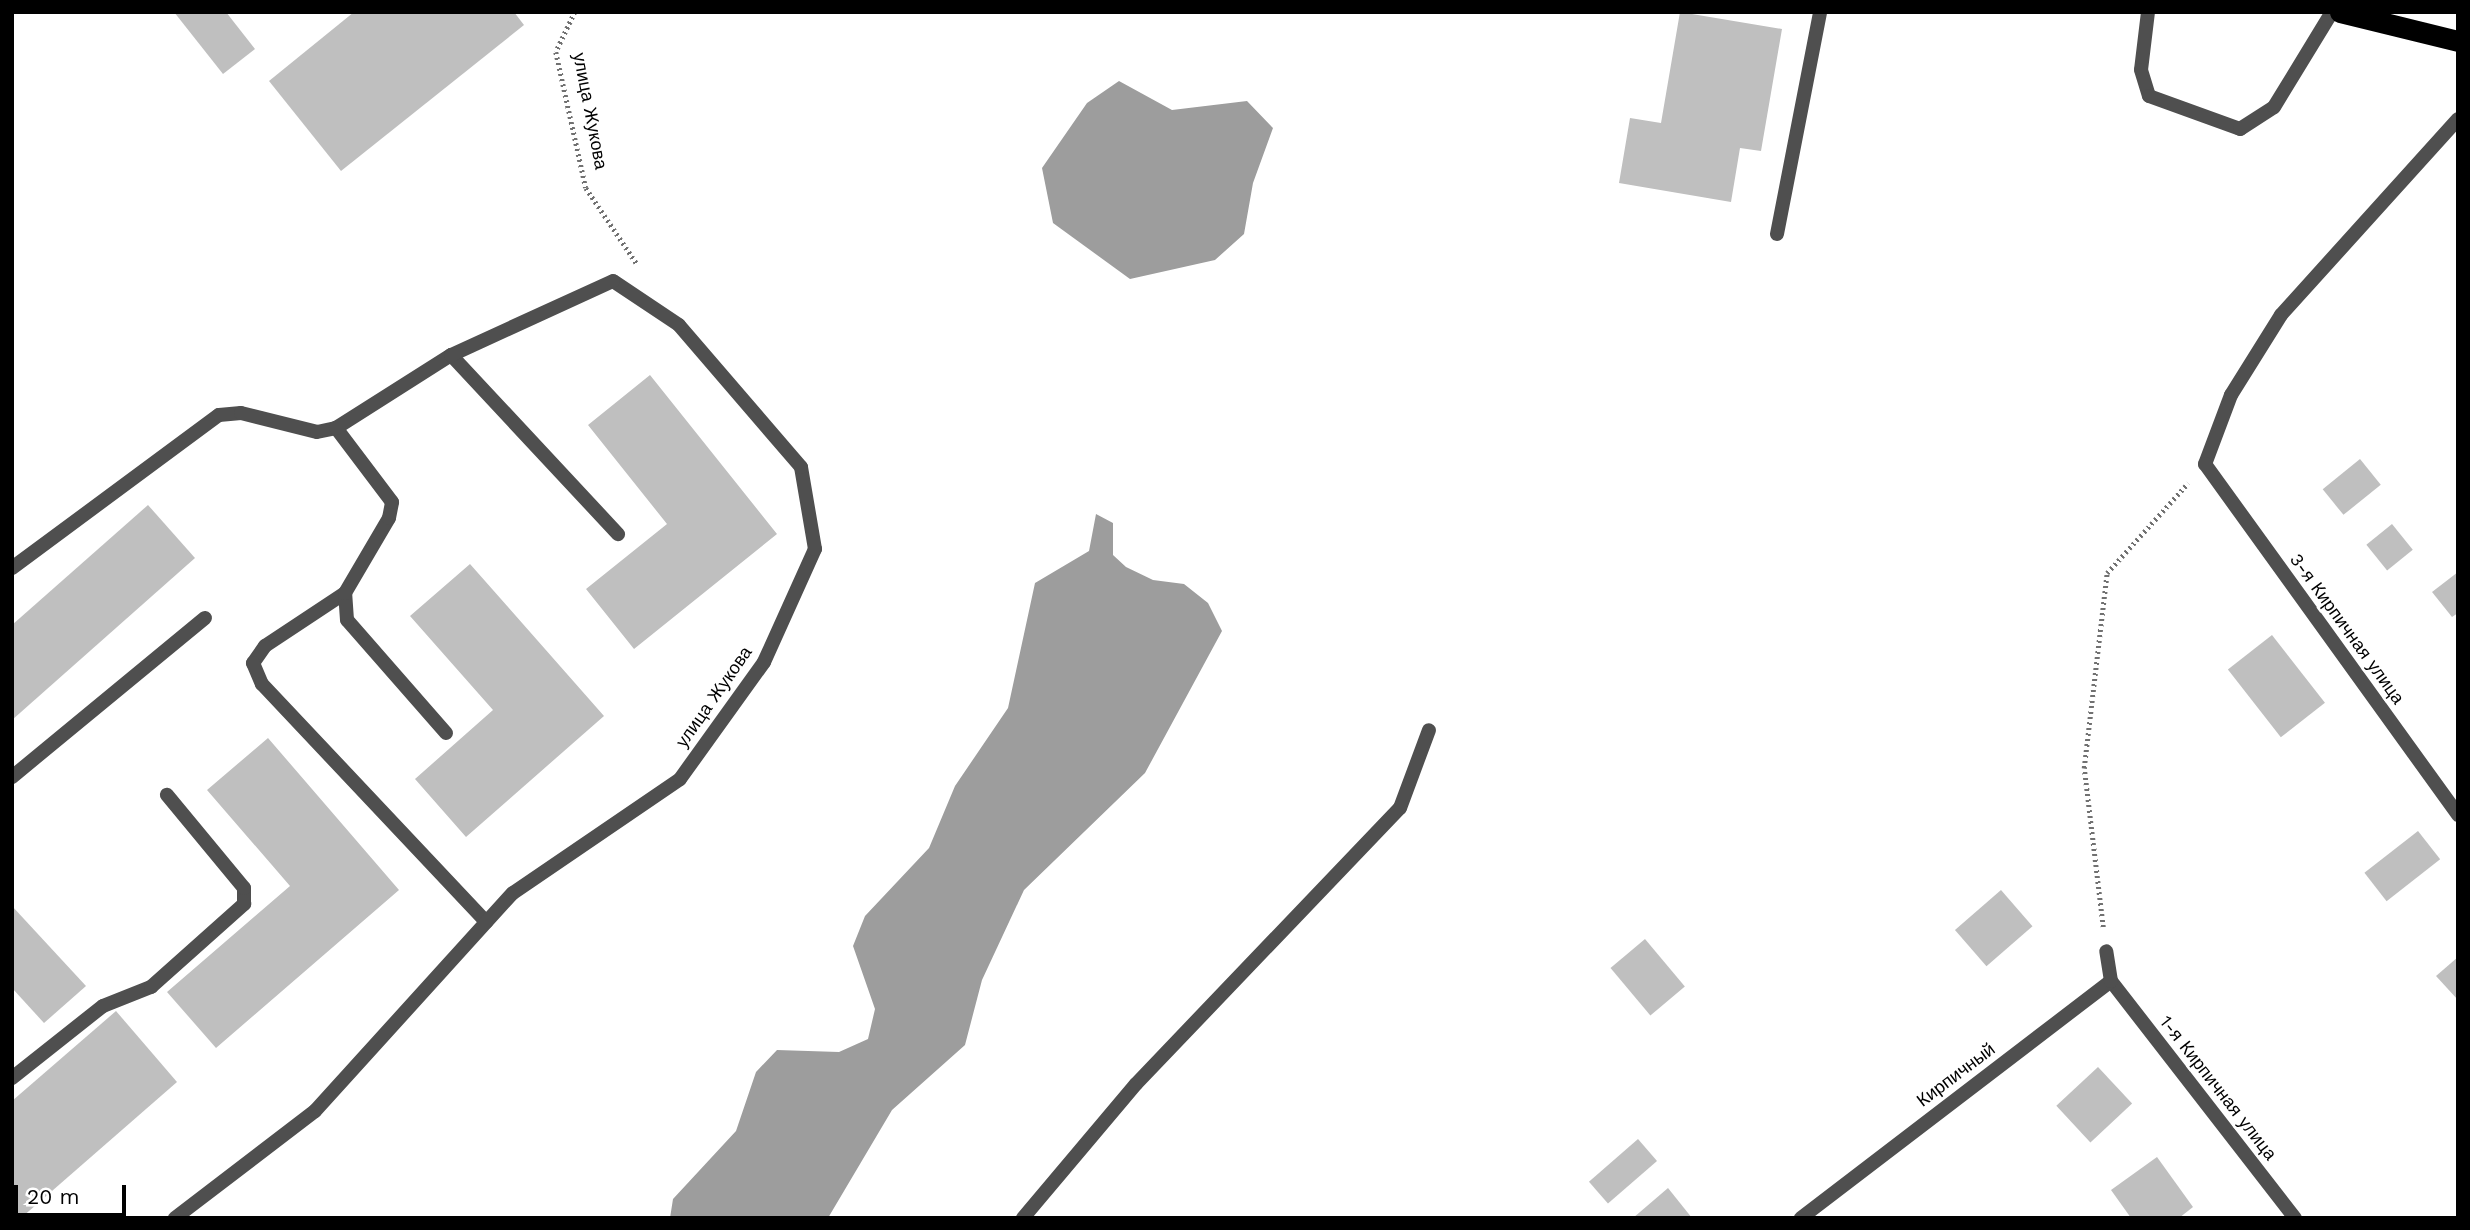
<!DOCTYPE html>
<meta charset="utf-8">
<style>
body{margin:0}
#map{position:relative;width:2470px;height:1230px;overflow:hidden;background:#fff;font-family:"Work Sans",sans-serif}
div>[style]{position:absolute}
.water>*{inset:0;background:#9d9d9d}
.building>*{inset:0;background:#bfbfbf;transform-origin:0 0}
.path>*{height:4.5px;margin-top:-2.25px;transform-origin:0;background:repeating-linear-gradient(90deg,#717171 0 2px,transparent 0 5.5px)}
.lane>*{height:14px;margin:-7px;padding:0 7px;transform-origin:7px;border-radius:7px;background:#4f4f4f}
.street>*{height:14px;margin:-7px;padding:0 7px;transform-origin:7px;border-radius:7px;background:#4f4f4f}
.highway>*{height:21px;margin:-10.5px;padding:0 10.5px;transform-origin:10.5px;border-radius:10.5px;background:#000}
span{translate:-50% -50%;white-space:nowrap;text-align:center;line-height:1.15;-webkit-text-stroke:5px #fff;paint-order:stroke}
.street-label{font-size:18px;color:#000}
.frame{position:absolute;inset:0;border:14px solid #000;pointer-events:none}
.scale{position:absolute;left:14px;top:1185px;width:112px;height:32px;box-sizing:border-box;border:4px solid #000;border-top:0;padding-left:9px;font-size:21px;line-height:24px;white-space:nowrap;color:#000;-webkit-text-stroke:5px #fff;paint-order:stroke}
</style>
<div id="map">
<div class="water">
<div style="clip-path:polygon(1119px 81px,1172px 110px,1247px 101px,1273px 128px,1253px 183px,1244px 234px,1215px 260px,1130px 279px,1053px 223px,1042px 168px,1087px 103px)"></div>
<div style="clip-path:polygon(1096px 514px,1113px 523px,1113px 555px,1126px 567px,1153px 580px,1184px 584px,1208px 603px,1222px 631px,1145px 773px,1024px 890px,982px 980px,965px 1045px,892px 1110px,828px 1218px,670px 1218px,673px 1199px,736px 1131px,756px 1072px,777px 1050px,839px 1052px,868px 1039px,875px 1009px,853px 946px,865px 916px,929px 848px,955px 786px,1008px 708px,1035px 583px,1089px 551px)"></div>
</div>
<div class="building">
<div style="clip-path:polygon(174px 12px,226px 12px,255px 49px,223px 74px)"></div>
<div style="clip-path:polygon(354px 12px,514px 12px,524px 25px,341px 171px,269px 81px)"></div>
<div style="clip-path:polygon(1680px 12px,1782px 29px,1761px 151px,1740px 148px,1731px 202px,1619px 183px,1630px 118px,1661px 123px)"></div>
<div style="clip-path:polygon(650px 375px,777px 534px,634px 649px,586px 589px,667px 524px,588px 425px)"></div>
<div style="left:2360px;top:459px;width:33px;height:48px;rotate:51deg"></div>
<div style="clip-path:polygon(148px 505px,195px 558px,12px 720px,12px 625px)"></div>
<div style="left:2392px;top:524px;width:33px;height:33px;rotate:51deg"></div>
<div style="clip-path:polygon(470px 564px,604px 716px,466px 837px,415px 779px,493px 710px,410px 616px)"></div>
<div style="clip-path:polygon(2458px 572px,2458px 613px,2452px 617px,2432px 592px)"></div>
<div style="left:2272px;top:635px;width:86px;height:56px;rotate:52deg"></div>
<div style="clip-path:polygon(268px 738px,399px 890px,216px 1048px,167px 992px,290px 886px,207px 790px)"></div>
<div style="left:2418px;top:831px;width:36px;height:68px;rotate:52deg"></div>
<div style="left:2001px;top:890px;width:48px;height:61px;rotate:49deg"></div>
<div style="clip-path:polygon(12px 906px,86px 986px,44px 1023px,12px 988px)"></div>
<div style="left:1645px;top:939px;width:62px;height:45px;rotate:50deg"></div>
<div style="clip-path:polygon(2458px 957px,2458px 1000px,2436px 976px)"></div>
<div style="clip-path:polygon(116px 1011px,177px 1082px,21px 1218px,12px 1218px,12px 1101px)"></div>
<div style="left:2098px;top:1067px;width:50px;height:57px;rotate:47deg"></div>
<div style="left:1638px;top:1139px;width:29px;height:65px;rotate:49deg"></div>
<div style="clip-path:polygon(2157px 1157px,2193px 1207px,2179px 1218px,2131px 1218px,2111px 1190px)"></div>
<div style="clip-path:polygon(1668px 1188px,1692px 1218px,1633px 1218px)"></div>
</div>
<div class="path">
<div style="left:575px;top:12px;width:44px;rotate:115.4deg"></div>
<div style="left:556px;top:52px;width:139px;rotate:77.6deg"></div>
<div style="left:586px;top:188px;width:92px;rotate:56.1deg"></div>
<div style="left:2103px;top:927px;width:160px;rotate:-96.8deg"></div>
<div style="left:2084px;top:768px;width:196px;rotate:-83.3deg"></div>
<div style="left:2107px;top:573px;width:121px;rotate:-48deg"></div>
</div>
<div class="lane">
<div style="left:2148px;top:12px;width:58px;rotate:96.9deg"></div>
<div style="left:2141px;top:70px;width:27px;rotate:73deg"></div>
<div style="left:2149px;top:96px;width:97px;rotate:19.9deg"></div>
<div style="left:2240px;top:129px;width:40px;rotate:-32.9deg"></div>
<div style="left:2274px;top:107px;width:111px;rotate:-58.6deg"></div>
<div style="left:2458px;top:119px;width:264px;rotate:132.1deg"></div>
<div style="left:2281px;top:315px;width:94px;rotate:122deg"></div>
<div style="left:2231px;top:395px;width:74px;rotate:110.6deg"></div>
<div style="left:2205px;top:464px;width:433px;rotate:54.2deg"></div>
<div style="left:1777px;top:234px;width:226px;rotate:-79deg"></div>
<div style="left:12px;top:568px;width:257px;rotate:-36.5deg"></div>
<div style="left:219px;top:415px;width:22px;rotate:-5deg"></div>
<div style="left:241px;top:413px;width:78px;rotate:14deg"></div>
<div style="left:317px;top:432px;width:19px;rotate:-12deg"></div>
<div style="left:345px;top:593px;width:96px;rotate:146.5deg"></div>
<div style="left:265px;top:646px;width:21px;rotate:125deg"></div>
<div style="left:253px;top:663px;width:23px;rotate:67deg"></div>
<div style="left:262px;top:684px;width:327px;rotate:46.7deg"></div>
<div style="left:446px;top:733px;width:150px;rotate:-131.2deg"></div>
<div style="left:347px;top:620px;width:27px;rotate:-94deg"></div>
<div style="left:345px;top:593px;width:87px;rotate:-59.6deg"></div>
<div style="left:389px;top:518px;width:16px;rotate:-79deg"></div>
<div style="left:392px;top:502px;width:93px;rotate:-127.1deg"></div>
<div style="left:336px;top:428px;width:136px;rotate:-32.4deg"></div>
<div style="left:451px;top:355px;width:245px;rotate:47deg"></div>
<div style="left:12px;top:777px;width:250px;rotate:-39.5deg"></div>
<div style="left:12px;top:1078px;width:116px;rotate:-38.4deg"></div>
<div style="left:103px;top:1006px;width:52px;rotate:-21.6deg"></div>
<div style="left:151px;top:987px;width:125px;rotate:-41.7deg"></div>
<div style="left:244px;top:904px;width:16px;rotate:-90deg"></div>
<div style="left:244px;top:888px;width:121px;rotate:-129.6deg"></div>
<div style="left:175px;top:1218px;width:176px;rotate:-37.4deg"></div>
<div style="left:315px;top:1111px;width:294px;rotate:-47.8deg"></div>
<div style="left:513px;top:893px;width:202px;rotate:-34.3deg"></div>
<div style="left:680px;top:779px;width:144px;rotate:-54.3deg"></div>
<div style="left:764px;top:662px;width:124px;rotate:-65.7deg"></div>
<div style="left:815px;top:549px;width:83px;rotate:-99.7deg"></div>
<div style="left:801px;top:467px;width:187px;rotate:-130.7deg"></div>
<div style="left:679px;top:325px;width:79px;rotate:-146.3deg"></div>
<div style="left:613px;top:281px;width:178px;rotate:155.4deg"></div>
<div style="left:1023px;top:1218px;width:175px;rotate:-49.9deg"></div>
<div style="left:1136px;top:1084px;width:382px;rotate:-46.3deg"></div>
<div style="left:1400px;top:808px;width:83px;rotate:-69.6deg"></div>
</div>
<div class="street">
<div style="left:2111px;top:981px;width:300px;rotate:52.2deg"></div>
<div style="left:1801px;top:1218px;width:390px;rotate:-37.4deg"></div>
<div style="left:2111px;top:981px;width:30px;rotate:-99deg"></div>
</div>
<div class="highway">
<div style="left:2340px;top:12px;width:122px;rotate:13.8deg"></div>
</div>
<div class="street-label">
<span style="left:590px;top:111px;rotate:79deg">улица Жукова</span>
<span style="left:2347px;top:629px;rotate:54deg">3-я Кирпичная улица</span>
<span style="left:714px;top:697px;rotate:-55deg">улица Жукова</span>
<span style="left:1956px;top:1075px;rotate:-37deg">Кирпичный</span>
<span style="left:2218px;top:1088px;rotate:52deg">1-я Кирпичная улица</span>
</div>
<div class="frame"></div>
<div class="scale">20 m</div>
</div>
